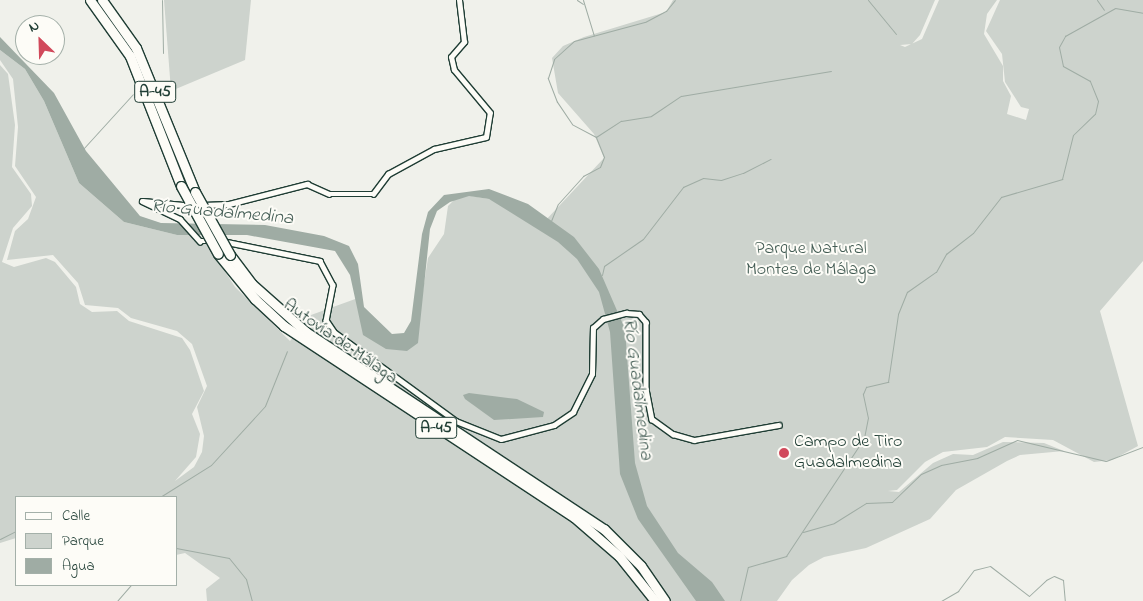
<!DOCTYPE html>
<meta charset="utf-8">
<style>
body{margin:0}
#map{position:relative;width:1143px;height:601px;overflow:hidden;background:#f0f1eb;font-family:"Indie Flower",sans-serif}
div>[style]{position:absolute}
.green>*{inset:0;background:#cdd3cd}
.water>*{inset:0;background:#9faca4}
.stream>*{height:1px;margin:-0.5px;padding:0 0.5px;transform-origin:0.5px;border-radius:0.5px;background:#9faca4}
.roads{filter:drop-shadow(1px 0 #1f3d34) drop-shadow(-1px 0 #1f3d34) drop-shadow(0 1px #1f3d34) drop-shadow(0 -1px #1f3d34)}
.minor>*{height:4.5px;margin:-2.25px;padding:0 2.25px;transform-origin:2.25px;border-radius:2.25px;background:#fdfcf7}
.motorway>*{height:9px;margin:-4.5px;padding:0 4.5px;transform-origin:4.5px;border-radius:4.5px;background:#fdfcf7}
.bridges{filter:drop-shadow(1px 0 #1f3d34) drop-shadow(-1px 0 #1f3d34) drop-shadow(0 1px #1f3d34) drop-shadow(0 -1px #1f3d34)}
.motorway-bridge>*{height:9px;margin:-4.5px;padding:0 4.5px;transform-origin:4.5px;border-radius:4.5px;background:#fdfcf7}
.dots>*{width:14px;height:14px;translate:-50% -50%;box-sizing:border-box;border:2px solid #fdfcf7;border-radius:50%}
span{translate:-50% -50%;white-space:nowrap;text-align:center;line-height:1.15;-webkit-text-stroke:4px #fdfcf7;paint-order:stroke}
.shield-label span{padding:1px 4px;background:#fdfcf7;border:1px solid;border-radius:4px;-webkit-text-stroke-width:0}
.shield-label{font-size:16px;color:#1f3d34;font-weight:700}
.park-label{font-size:18px;color:#425b53}
.street-label{font-size:18px;color:#1f3d34}
.poi-label{font-size:18px;color:#1f3d34}
.left{translate:0 -50%;text-align:left}
.water-label{font-size:19px;color:#455e56;font-style:italic}
.legend{position:absolute;left:15px;top:496px;width:162px;height:90px;box-sizing:border-box;background:#fdfcf7;border:1px solid #a4b0a9;margin:0;padding:6px 9px;list-style:none;font-size:15px;color:#1f3d34}
.legend li{display:flex;align-items:center;gap:10px;height:25px}
.legend b{width:25px;border:1px solid #a4b0a9}
.north{position:absolute;left:15px;top:15px;width:50px;height:50px;box-sizing:border-box;background:#fdfcf7;border:1px solid #a4b0a9;border-radius:50%;rotate:336deg;font-size:14px;font-weight:700;line-height:20px;text-align:center;color:#1f3d34}
.north::after{content:'';display:block;margin:auto;width:18px;height:22px;background:#d1495b;clip-path:polygon(50% 0,100% 100%,50% 72%,0 100%)}
</style>
<div id="map">
<div class="green">
<div style="clip-path:polygon(164px 0,251px 0,245px 60px,171px 91px)"></div>
<div style="clip-path:polygon(673px 0,935px 0,920px 35px,912px 44px,900px 45px,905px 47px,922px 39px,939px 0,997px 0,987px 14px,984px 34px,1003px 66px,1003px 81px,1011px 96px,1007px 114px,1026px 120px,1029px 109px,1021px 107px,1005px 82px,1002px 54px,986px 31px,1000px 0,1143px 0,1143px 261px,1100px 311px,1138px 446px,1112px 460px,1094px 462px,1053px 440px,1005px 437px,987px 447px,943px 452px,925px 462px,897px 490px,888px 491px,899px 492px,933px 463px,953px 454px,973px 455px,1003px 442px,1044px 443px,1064px 451px,1020px 455px,1007px 461px,956px 490px,930px 519px,866px 548px,824px 557px,809px 565px,792px 580px,777px 601px,207px 601px,206px 589px,220px 578px,185px 553px,176px 555px,176px 497px,16px 497px,16px 538px,0 543px,0 65px,8px 74px,15px 125px,12px 167px,31px 194px,32px 206px,13px 228px,2px 262px,14px 267px,46px 258px,55px 262px,76px 287px,80px 304px,92px 312px,117px 311px,129px 321px,182px 338px,190px 350px,204px 391px,192px 414px,200px 434px,196px 457px,175px 481px,194px 467px,202px 452px,204px 436px,197px 407px,207px 386px,192px 344px,177px 331px,131px 318px,118px 308px,85px 305px,78px 283px,53px 255px,7px 260px,15px 231px,28px 219px,36px 197px,15px 166px,18px 127px,13px 79px,0 60px,0 50px,25px 69px,44px 101px,79px 183px,124px 222px,177px 235px,188px 233px,194px 241px,206px 242px,235px 287px,290px 341px,311px 315px,358px 298px,385px 341px,410px 332px,421px 303px,428px 258px,444px 234px,448px 206px,460px 194px,511px 203px,544px 222px,604px 158px,594px 134px,558px 93px,552px 58px,563px 46px,584px 37px,666px 12px)"></div>
</div>
<div class="water">
<div style="clip-path:polygon(0 37px,54px 93px,86px 151px,140px 216px,161px 223px,265px 225px,324px 236px,349px 246px,358px 264px,364px 307px,392px 334px,404px 333px,411px 321px,422px 234px,428px 212px,444px 195px,489px 189px,528px 204px,574px 237px,599px 269px,625px 329px,635px 463px,647px 506px,678px 553px,712px 582px,725px 601px,696px 601px,638px 519px,620px 474px,610px 332px,599px 292px,577px 259px,558px 242px,489px 199px,469px 196px,450px 202px,437px 211px,430px 229px,418px 343px,407px 351px,386px 349px,363px 335px,350px 275px,335px 251px,247px 235px,177px 235px,124px 222px,79px 183px,44px 101px,25px 69px,0 50px)"></div>
<div style="clip-path:polygon(469px 393px,517px 399px,544px 412px,543px 417px,494px 420px,465px 399px,463px 395px)"></div>
</div>
<div class="stream">
<div style="left:162px;top:0;width:53px;rotate:88.9deg"></div>
<div style="left:577px;top:0;width:7px;rotate:34deg"></div>
<div style="left:583px;top:0;width:37px;rotate:73deg"></div>
<div style="left:868px;top:0;width:44px;rotate:50.5deg"></div>
<div style="left:1097px;top:0;width:12px;rotate:55deg"></div>
<div style="left:596px;top:137px;width:30px;rotate:-33deg"></div>
<div style="left:621px;top:121px;width:30px;rotate:-9deg"></div>
<div style="left:651px;top:116px;width:36px;rotate:-34deg"></div>
<div style="left:681px;top:96px;width:152px;rotate:-9.5deg"></div>
<div style="left:83px;top:149px;width:74px;rotate:-47.7deg"></div>
<div style="left:551px;top:221px;width:18px;rotate:-68deg"></div>
<div style="left:558px;top:204px;width:38px;rotate:-48deg"></div>
<div style="left:583px;top:176px;width:19px;rotate:-28deg"></div>
<div style="left:600px;top:167px;width:11px;rotate:-68deg"></div>
<div style="left:604px;top:157px;width:22px;rotate:-112deg"></div>
<div style="left:596px;top:137px;width:27px;rotate:-152deg"></div>
<div style="left:572px;top:124px;width:27px;rotate:-124deg"></div>
<div style="left:557px;top:102px;width:26px;rotate:-111deg"></div>
<div style="left:548px;top:78px;width:20px;rotate:-72deg"></div>
<div style="left:554px;top:59px;width:27px;rotate:-42deg"></div>
<div style="left:574px;top:41px;width:73px;rotate:-15deg"></div>
<div style="left:645px;top:22px;width:24px;rotate:-28deg"></div>
<div style="left:666px;top:11px;width:14px;rotate:-51deg"></div>
<div style="left:602px;top:275px;width:9px;rotate:-77deg"></div>
<div style="left:604px;top:266px;width:47px;rotate:-34.7deg"></div>
<div style="left:643px;top:239px;width:66px;rotate:-52.4deg"></div>
<div style="left:683px;top:187px;width:22px;rotate:-24deg"></div>
<div style="left:703px;top:178px;width:18px;rotate:6deg"></div>
<div style="left:721px;top:180px;width:23px;rotate:-18deg"></div>
<div style="left:743px;top:173px;width:31px;rotate:-27deg"></div>
<div style="left:160px;top:497px;width:60px;rotate:-32.1deg"></div>
<div style="left:211px;top:465px;width:80px;rotate:-47.5deg"></div>
<div style="left:265px;top:406px;width:59px;rotate:-68.2deg"></div>
<div style="left:803px;top:532px;width:32px;rotate:-16deg"></div>
<div style="left:834px;top:523px;width:38px;rotate:-32deg"></div>
<div style="left:866px;top:503px;width:26px;rotate:-2deg"></div>
<div style="left:892px;top:502px;width:40px;rotate:-44deg"></div>
<div style="left:921px;top:474px;width:22px;rotate:-24deg"></div>
<div style="left:941px;top:465px;width:37px;rotate:-11deg"></div>
<div style="left:977px;top:458px;width:44px;rotate:-24.2deg"></div>
<div style="left:1017px;top:440px;width:91px;rotate:13.3deg"></div>
<div style="left:1106px;top:461px;width:40px;rotate:-21deg"></div>
<div style="left:0;top:539px;width:18px;rotate:-27deg"></div>
<div style="left:176px;top:548px;width:54px;rotate:10.7deg"></div>
<div style="left:229px;top:558px;width:27px;rotate:51deg"></div>
<div style="left:246px;top:579px;width:23px;rotate:75deg"></div>
<div style="left:117px;top:601px;width:21px;rotate:-49deg"></div>
<div style="left:740px;top:601px;width:35px;rotate:-77deg"></div>
<div style="left:748px;top:567px;width:40px;rotate:-16deg"></div>
<div style="left:786px;top:556px;width:141px;rotate:-56.5deg"></div>
<div style="left:864px;top:438px;width:20px;rotate:-79deg"></div>
<div style="left:868px;top:418px;width:25px;rotate:-102deg"></div>
<div style="left:863px;top:394px;width:8px;rotate:-67deg"></div>
<div style="left:866px;top:387px;width:23px;rotate:-13deg"></div>
<div style="left:888px;top:382px;width:69px;rotate:-81.6deg"></div>
<div style="left:898px;top:314px;width:24px;rotate:-68deg"></div>
<div style="left:907px;top:292px;width:35px;rotate:-35deg"></div>
<div style="left:936px;top:272px;width:21px;rotate:-61deg"></div>
<div style="left:946px;top:254px;width:34px;rotate:-38deg"></div>
<div style="left:973px;top:233px;width:46px;rotate:-52.1deg"></div>
<div style="left:1001px;top:197px;width:64px;rotate:-16.4deg"></div>
<div style="left:1062px;top:179px;width:45px;rotate:-76deg"></div>
<div style="left:1073px;top:135px;width:30px;rotate:-44deg"></div>
<div style="left:1095px;top:114px;width:13px;rotate:-77deg"></div>
<div style="left:1098px;top:101px;width:22px;rotate:-112deg"></div>
<div style="left:1090px;top:81px;width:31px;rotate:-151deg"></div>
<div style="left:1063px;top:66px;width:19px;rotate:-102deg"></div>
<div style="left:1059px;top:47px;width:13px;rotate:-61deg"></div>
<div style="left:1065px;top:36px;width:57px;rotate:-29.2deg"></div>
<div style="left:1115px;top:8px;width:28px;rotate:10deg"></div>
<div style="left:912px;top:601px;width:29px"></div>
<div style="left:941px;top:601px;width:20px;rotate:-30deg"></div>
<div style="left:958px;top:591px;width:26px;rotate:-53deg"></div>
<div style="left:974px;top:570px;width:16px;rotate:-14deg"></div>
<div style="left:990px;top:566px;width:49px;rotate:37.6deg"></div>
<div style="left:1029px;top:596px;width:23px;rotate:-43deg"></div>
<div style="left:1046px;top:580px;width:9px;rotate:-27deg"></div>
<div style="left:1054px;top:576px;width:10px;rotate:24deg"></div>
<div style="left:1063px;top:580px;width:21px;rotate:85deg"></div>
</div>
<div class="roads">
<div class="minor">
<div style="left:142px;top:201px;width:42px;rotate:25.3deg"></div>
<div style="left:180px;top:219px;width:30px;rotate:48deg"></div>
<div style="left:200px;top:241px;width:11px"></div>
<div style="left:143px;top:201px;width:50px;rotate:5.7deg"></div>
<div style="left:203px;top:205px;width:26px;rotate:-2deg"></div>
<div style="left:229px;top:204px;width:81px;rotate:-14.4deg"></div>
<div style="left:307px;top:184px;width:24px;rotate:24deg"></div>
<div style="left:329px;top:194px;width:44px"></div>
<div style="left:373px;top:194px;width:25px;rotate:-53deg"></div>
<div style="left:388px;top:174px;width:52px;rotate:-28.5deg"></div>
<div style="left:434px;top:149px;width:53px;rotate:-13deg"></div>
<div style="left:486px;top:137px;width:24px;rotate:-81deg"></div>
<div style="left:490px;top:113px;width:56px;rotate:-129.9deg"></div>
<div style="left:454px;top:70px;width:13px;rotate:-103deg"></div>
<div style="left:451px;top:57px;width:20px;rotate:-49deg"></div>
<div style="left:464px;top:42px;width:42px;rotate:-96.8deg"></div>
<div style="left:222px;top:241px;width:100px;rotate:11.5deg"></div>
<div style="left:320px;top:261px;width:27px;rotate:62deg"></div>
<div style="left:333px;top:285px;width:36px;rotate:101deg"></div>
<div style="left:326px;top:320px;width:14px;rotate:56deg"></div>
<div style="left:334px;top:332px;width:151px;rotate:36.1deg"></div>
<div style="left:456px;top:421px;width:48px;rotate:21.8deg"></div>
<div style="left:501px;top:439px;width:55px;rotate:-14.8deg"></div>
<div style="left:554px;top:425px;width:23px;rotate:-34deg"></div>
<div style="left:573px;top:412px;width:42px;rotate:-63.4deg"></div>
<div style="left:592px;top:374px;width:46px;rotate:-88.8deg"></div>
<div style="left:593px;top:328px;width:13px;rotate:-42deg"></div>
<div style="left:603px;top:319px;width:24px;rotate:-15deg"></div>
<div style="left:626px;top:313px;width:13px;rotate:4deg"></div>
<div style="left:639px;top:314px;width:11px;rotate:49deg"></div>
<div style="left:646px;top:322px;width:67px;rotate:90deg"></div>
<div style="left:646px;top:389px;width:31px;rotate:79deg"></div>
<div style="left:652px;top:419px;width:26px;rotate:36deg"></div>
<div style="left:673px;top:434px;width:22px;rotate:16deg"></div>
<div style="left:694px;top:440px;width:86px;rotate:-10deg"></div>
</div>
<div class="motorway">
<div style="left:90px;top:0;width:69px;rotate:54.5deg"></div>
<div style="left:130px;top:56px;width:140px;rotate:68.6deg"></div>
<div style="left:102px;top:0;width:59px;rotate:54.7deg"></div>
<div style="left:136px;top:48px;width:156px;rotate:67.7deg"></div>
<div style="left:218px;top:254px;width:58px;rotate:50.6deg"></div>
<div style="left:255px;top:299px;width:40px;rotate:43deg"></div>
<div style="left:284px;top:326px;width:347px;rotate:33.4deg"></div>
<div style="left:574px;top:517px;width:60px;rotate:40.9deg"></div>
<div style="left:619px;top:556px;width:58px;rotate:51.3deg"></div>
<div style="left:230px;top:255px;width:36px;rotate:53deg"></div>
<div style="left:252px;top:284px;width:72px;rotate:41.6deg"></div>
<div style="left:306px;top:332px;width:357px;rotate:33.5deg"></div>
<div style="left:604px;top:529px;width:52px;rotate:45deg"></div>
<div style="left:641px;top:566px;width:42px;rotate:55.6deg"></div>
</div>
</div>
<div class="bridges">
<div class="motorway-bridge">
<div style="left:181px;top:186px;width:77px;rotate:61.4deg"></div>
<div style="left:195px;top:192px;width:72px;rotate:60.9deg"></div>
</div>
</div>
<div class="dots">
<div style="left:784px;top:453px;background:#d1495b"></div>
</div>
<div class="shield-label">
<span style="left:155px;top:92px">A-45</span>
<span style="left:436px;top:428px">A-45</span>
</div>
<div class="park-label">
<span style="left:811px;top:260px">Parque Natural<br>Montes de Málaga</span>
</div>
<div class="street-label">
<span style="left:340px;top:342px;rotate:35deg">Autovía de Málaga</span>
</div>
<div class="poi-label">
<span class="left" style="left:794px;top:453px">Campo de Tiro<br>Guadalmedina</span>
</div>
<div class="water-label">
<span style="left:222px;top:213px;rotate:5deg">Río Guadalmedina</span>
<span style="left:637px;top:389px;rotate:83deg">Río Guadalmedina</span>
</div>
<ul class="legend">
<li><b style="height:6px;background:#fdfcf7"></b>Calle</li>
<li><b style="height:14px;background:#cdd3cd"></b>Parque</li>
<li><b style="height:14px;background:#9faca4"></b>Agua</li>
</ul>
<div class="north">N</div>
</div>
